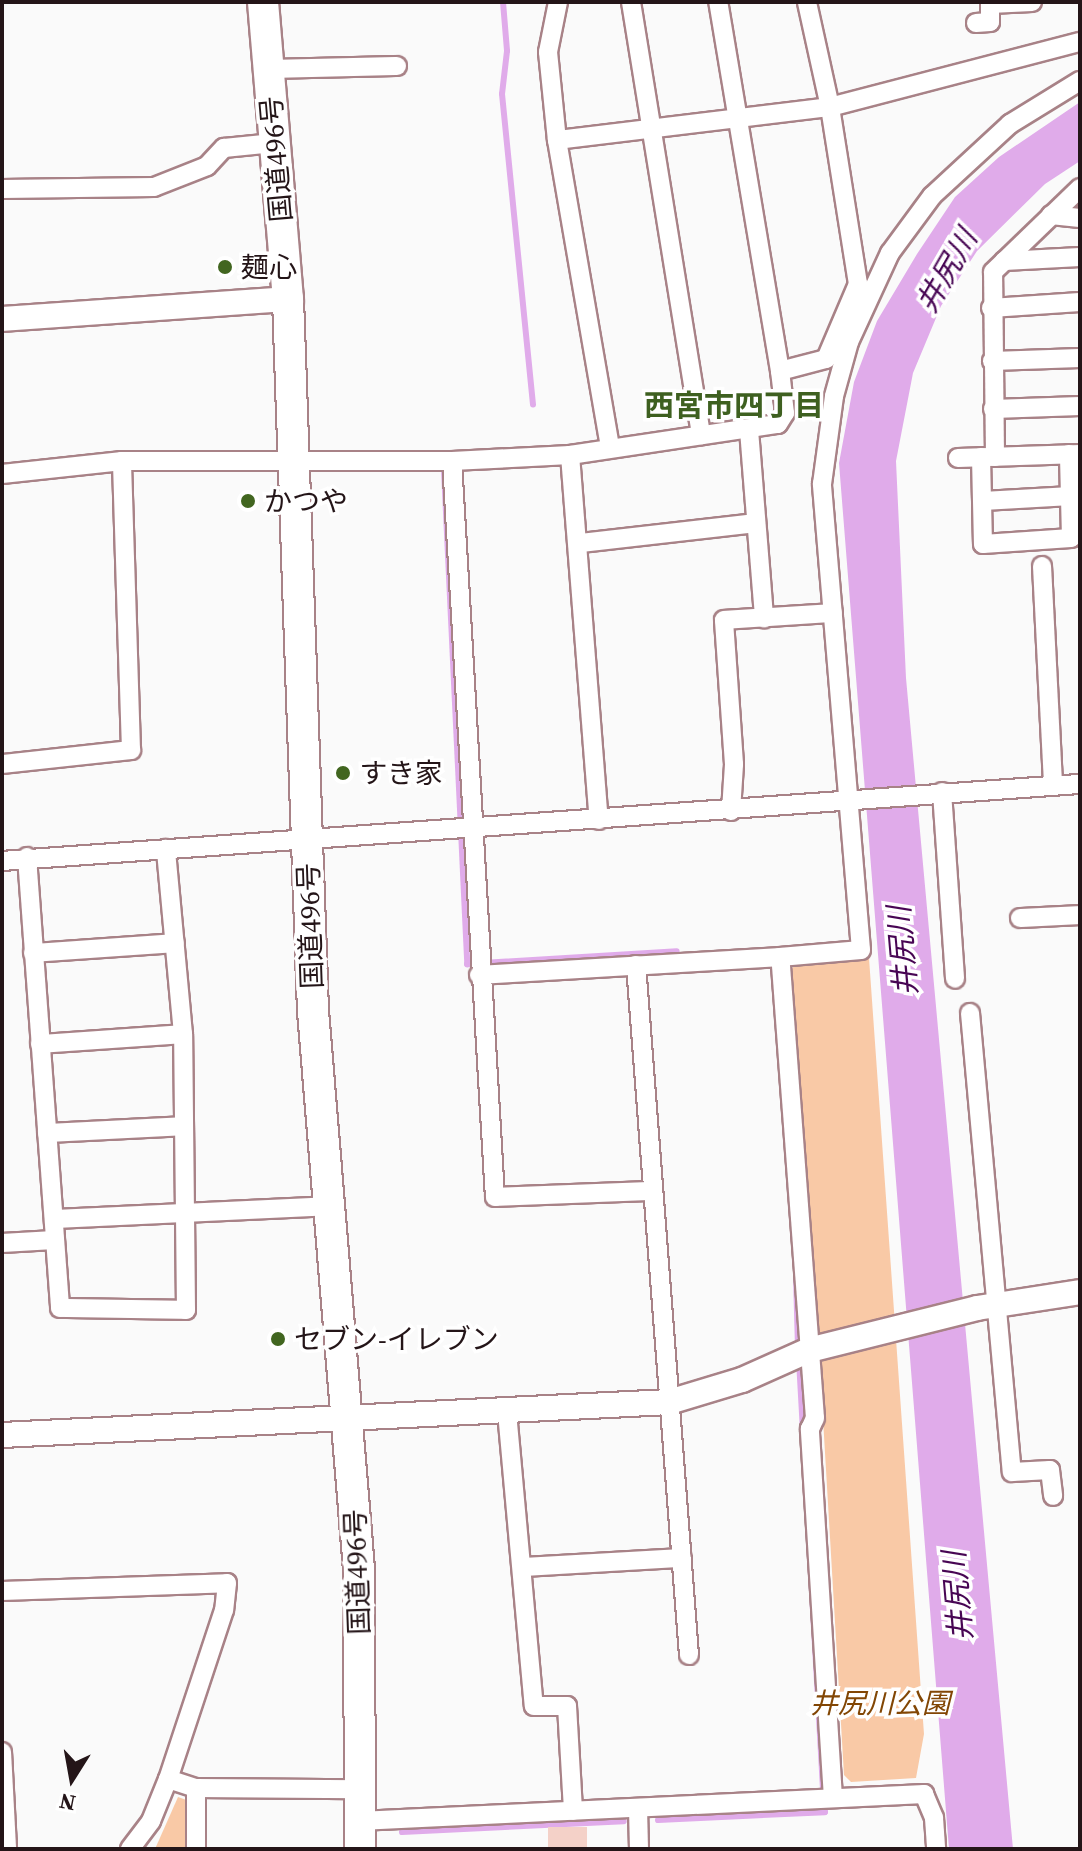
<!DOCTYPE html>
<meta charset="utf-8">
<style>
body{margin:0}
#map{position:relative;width:1082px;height:1851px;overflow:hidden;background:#fafafa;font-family:"Source Serif 4","Noto Sans JP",serif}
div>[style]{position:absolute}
.green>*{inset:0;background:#f9c9a6}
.water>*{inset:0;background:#e0abea}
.stream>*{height:6px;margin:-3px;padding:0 3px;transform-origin:3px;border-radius:3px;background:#e0abea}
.building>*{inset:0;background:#f4d1c8;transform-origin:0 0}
.roads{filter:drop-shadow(2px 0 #a88287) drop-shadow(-2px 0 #a88287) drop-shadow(0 2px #a88287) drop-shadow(0 -2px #a88287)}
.minor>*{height:18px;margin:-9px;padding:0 9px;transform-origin:9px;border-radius:9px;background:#fff}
.tertiary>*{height:24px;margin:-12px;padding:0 12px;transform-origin:12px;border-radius:12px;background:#fff}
.trunk>*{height:30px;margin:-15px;padding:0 15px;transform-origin:15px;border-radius:15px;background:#fff}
.dots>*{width:22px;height:22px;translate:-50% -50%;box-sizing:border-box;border:4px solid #fff;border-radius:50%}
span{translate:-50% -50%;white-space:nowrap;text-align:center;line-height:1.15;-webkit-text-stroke:7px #fff;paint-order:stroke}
.street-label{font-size:28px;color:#241518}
.poi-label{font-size:28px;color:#241518}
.left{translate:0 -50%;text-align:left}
.park-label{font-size:28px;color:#824604;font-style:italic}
.water-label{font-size:30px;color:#480654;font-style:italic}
.neighbourhood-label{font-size:30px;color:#3e6020;font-weight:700}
.frame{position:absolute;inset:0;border:4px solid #241518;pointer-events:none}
.north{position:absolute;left:32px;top:1739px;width:80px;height:80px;-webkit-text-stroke:6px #fff;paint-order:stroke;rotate:191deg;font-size:22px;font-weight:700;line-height:32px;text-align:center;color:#241518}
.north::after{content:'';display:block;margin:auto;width:28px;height:36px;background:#241518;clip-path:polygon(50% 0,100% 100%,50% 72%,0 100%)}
</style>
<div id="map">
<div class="green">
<div style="clip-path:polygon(869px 958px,924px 1734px,916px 1778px,851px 1782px,844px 1775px,817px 1317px,789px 972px,796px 964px)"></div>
<div style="clip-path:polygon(178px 1797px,192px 1802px,192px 1849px,155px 1849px)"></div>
</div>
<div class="water">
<div style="clip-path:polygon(1080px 102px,1080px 161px,1045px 184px,977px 251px,941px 306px,913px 373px,896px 461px,906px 678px,1013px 1849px,949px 1849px,839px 463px,854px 382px,877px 321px,917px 254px,955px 197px,999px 157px)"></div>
</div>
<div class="stream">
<div style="left:503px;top:2px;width:49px;rotate:85.3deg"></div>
<div style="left:507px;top:51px;width:43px;rotate:96.6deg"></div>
<div style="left:502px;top:94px;width:312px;rotate:84.3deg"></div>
<div style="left:444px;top:470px;width:495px;rotate:87.3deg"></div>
<div style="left:467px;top:964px;width:210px;rotate:-3.5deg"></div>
<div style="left:796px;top:1276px;width:73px;rotate:88.4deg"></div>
<div style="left:799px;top:1360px;width:429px;rotate:86.8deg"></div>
<div style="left:658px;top:1820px;width:167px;rotate:-2.7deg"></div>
<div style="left:825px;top:1812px;width:13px;rotate:-94deg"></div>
<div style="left:402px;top:1832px;width:222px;rotate:-2.8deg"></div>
</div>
<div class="building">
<div style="left:587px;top:1827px;width:22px;height:39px;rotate:90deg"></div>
</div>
<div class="roads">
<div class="minor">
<div style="left:558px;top:2px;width:51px;rotate:101.3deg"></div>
<div style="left:548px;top:52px;width:88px;rotate:84.2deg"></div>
<div style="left:557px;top:140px;width:313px;rotate:80.2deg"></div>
<div style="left:631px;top:2px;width:439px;rotate:80.8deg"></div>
<div style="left:990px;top:4px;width:42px;rotate:-2.7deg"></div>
<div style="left:976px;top:23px;width:14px;rotate:-4deg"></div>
<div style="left:990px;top:22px;width:20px;rotate:-90deg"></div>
<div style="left:268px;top:69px;width:129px;rotate:-1.3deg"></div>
<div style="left:557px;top:140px;width:275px;rotate:-6.9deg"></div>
<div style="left:830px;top:107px;width:258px;rotate:-14.6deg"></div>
<div style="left:2px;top:189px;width:152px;rotate:-0.8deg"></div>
<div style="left:154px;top:187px;width:57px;rotate:-21.6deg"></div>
<div style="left:207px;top:166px;width:25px;rotate:-47deg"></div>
<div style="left:224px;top:148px;width:50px;rotate:-5.7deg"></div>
<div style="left:1051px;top:215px;width:29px;rotate:6deg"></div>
<div style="left:1004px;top:261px;width:76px;rotate:-3deg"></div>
<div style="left:991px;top:308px;width:89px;rotate:-3.9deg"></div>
<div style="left:992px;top:361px;width:88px;rotate:-2deg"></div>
<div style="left:780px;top:371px;width:48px;rotate:-14.6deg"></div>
<div style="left:826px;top:359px;width:82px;rotate:-66.9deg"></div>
<div style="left:858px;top:284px;width:179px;rotate:-99deg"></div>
<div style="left:830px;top:107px;width:107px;rotate:-102.4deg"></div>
<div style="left:993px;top:409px;width:87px;rotate:-2deg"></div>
<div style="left:749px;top:430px;width:189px;rotate:85.4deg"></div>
<div style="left:570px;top:455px;width:366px;rotate:85.5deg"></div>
<div style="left:981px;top:457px;width:87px;rotate:88.7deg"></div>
<div style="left:983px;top:544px;width:88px;rotate:-3.9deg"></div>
<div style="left:1071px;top:538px;width:84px;rotate:-91.4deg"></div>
<div style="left:995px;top:457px;width:185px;rotate:-90.6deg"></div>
<div style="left:993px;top:272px;width:121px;rotate:-44deg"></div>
<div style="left:958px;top:458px;width:122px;rotate:-1.9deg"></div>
<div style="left:452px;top:461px;width:737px;rotate:86.66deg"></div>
<div style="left:495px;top:1197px;width:158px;rotate:-2.2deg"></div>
<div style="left:2px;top:474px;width:121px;rotate:-6.2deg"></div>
<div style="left:122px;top:461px;width:330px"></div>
<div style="left:452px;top:461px;width:118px;rotate:-2.9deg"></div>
<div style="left:570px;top:455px;width:210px;rotate:-8.5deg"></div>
<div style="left:778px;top:424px;width:13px;rotate:-58deg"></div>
<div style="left:785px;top:413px;width:42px;rotate:-96.8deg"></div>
<div style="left:780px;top:371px;width:374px;rotate:-99.5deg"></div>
<div style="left:983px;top:501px;width:88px;rotate:-3.3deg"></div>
<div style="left:581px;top:543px;width:176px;rotate:-6.5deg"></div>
<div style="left:1042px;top:566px;width:220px;rotate:87.1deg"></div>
<div style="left:2px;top:764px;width:130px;rotate:-6.2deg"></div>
<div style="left:131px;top:750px;width:289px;rotate:-91.8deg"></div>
<div style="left:942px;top:792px;width:187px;rotate:86deg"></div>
<div style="left:731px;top:811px;width:47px;rotate:-86.3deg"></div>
<div style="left:734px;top:764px;width:144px;rotate:-94deg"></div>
<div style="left:724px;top:620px;width:109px;rotate:-3.7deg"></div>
<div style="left:27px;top:857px;width:452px;rotate:85.8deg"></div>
<div style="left:60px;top:1308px;width:126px;rotate:0.9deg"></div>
<div style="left:186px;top:1310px;width:276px;rotate:-90.6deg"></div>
<div style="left:183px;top:1034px;width:186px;rotate:-95.3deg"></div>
<div style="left:2px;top:861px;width:1081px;rotate:-4.09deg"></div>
<div style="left:1020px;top:918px;width:60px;rotate:-2.9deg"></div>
<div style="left:33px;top:953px;width:142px;rotate:-4deg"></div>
<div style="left:636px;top:965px;width:692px;rotate:85.61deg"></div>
<div style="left:479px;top:975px;width:302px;rotate:-3.4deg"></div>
<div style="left:970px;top:1013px;width:461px;rotate:84.8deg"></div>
<div style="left:1012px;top:1472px;width:38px;rotate:-3deg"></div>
<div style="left:1050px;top:1470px;width:26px;rotate:83deg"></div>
<div style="left:40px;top:1044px;width:143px;rotate:-4deg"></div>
<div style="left:47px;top:1133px;width:136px;rotate:-2.9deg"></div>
<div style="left:55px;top:1219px;width:273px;rotate:-2.7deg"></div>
<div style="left:2px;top:1243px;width:52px;rotate:-3.3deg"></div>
<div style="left:507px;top:1412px;width:295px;rotate:84.8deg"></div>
<div style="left:534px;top:1706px;width:33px"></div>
<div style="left:567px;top:1706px;width:105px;rotate:86.7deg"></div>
<div style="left:524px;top:1567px;width:158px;rotate:-3.3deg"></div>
<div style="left:2px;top:1591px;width:225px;rotate:-2deg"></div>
<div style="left:227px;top:1583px;width:27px;rotate:96deg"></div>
<div style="left:224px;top:1610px;width:178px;rotate:108.3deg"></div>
<div style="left:2px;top:1752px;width:97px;rotate:87deg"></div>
<div style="left:196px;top:1788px;width:61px;rotate:90deg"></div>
<div style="left:833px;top:1798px;width:370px;rotate:-93.6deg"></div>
<div style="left:810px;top:1429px;width:12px;rotate:-66deg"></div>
<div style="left:815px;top:1418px;width:462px;rotate:-94.3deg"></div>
<div style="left:780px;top:957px;width:81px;rotate:-4.9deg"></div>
<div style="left:861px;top:950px;width:468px;rotate:-94.8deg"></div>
<div style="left:822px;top:484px;width:89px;rotate:-82.2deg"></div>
<div style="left:834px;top:396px;width:56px;rotate:-74.5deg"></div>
<div style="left:849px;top:342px;width:98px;rotate:-65.3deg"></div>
<div style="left:890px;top:253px;width:71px;rotate:-53.6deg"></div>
<div style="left:932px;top:196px;width:106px;rotate:-42.7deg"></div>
<div style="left:1010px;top:124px;width:82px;rotate:-31.6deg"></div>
<div style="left:638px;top:1808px;width:41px;rotate:88.6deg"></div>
<div style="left:359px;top:1821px;width:566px;rotate:-2.74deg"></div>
<div style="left:924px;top:1794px;width:26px;rotate:67deg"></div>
<div style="left:934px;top:1818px;width:31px;rotate:86deg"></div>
<div style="left:130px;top:1849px;width:35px;rotate:-53deg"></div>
<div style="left:151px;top:1821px;width:45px;rotate:-68deg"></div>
<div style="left:168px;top:1779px;width:29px;rotate:18deg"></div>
<div style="left:196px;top:1788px;width:163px;rotate:0.4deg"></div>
</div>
<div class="tertiary">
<div style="left:2px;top:319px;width:287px;rotate:-4deg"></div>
<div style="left:2px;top:1435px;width:668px;rotate:-2.83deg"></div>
<div style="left:669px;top:1402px;width:76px;rotate:-16.8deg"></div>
<div style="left:742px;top:1380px;width:73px;rotate:-24.1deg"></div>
<div style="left:809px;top:1350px;width:173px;rotate:-14deg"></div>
<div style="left:977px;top:1308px;width:104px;rotate:-8.8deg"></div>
</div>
<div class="trunk">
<div style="left:263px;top:2px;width:298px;rotate:85.2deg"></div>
<div style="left:288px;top:299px;width:712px;rotate:87.99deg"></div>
<div style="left:313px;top:1011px;width:560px;rotate:85.29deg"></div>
<div style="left:359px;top:1569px;width:280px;rotate:89.8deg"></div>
</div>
</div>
<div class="dots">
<div style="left:225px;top:267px;background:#426620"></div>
<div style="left:248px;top:501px;background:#426620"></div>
<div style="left:343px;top:773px;background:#426620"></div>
<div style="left:278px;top:1339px;background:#426620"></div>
</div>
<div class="street-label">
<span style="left:276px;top:159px;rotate:-95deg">国道496号</span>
<span style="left:310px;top:926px;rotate:-92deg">国道496号</span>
<span style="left:357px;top:1572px;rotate:-92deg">国道496号</span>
</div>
<div class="poi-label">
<span class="left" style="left:241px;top:267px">麺心</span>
<span class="left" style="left:264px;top:501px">かつや</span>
<span class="left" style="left:359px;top:773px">すき家</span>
<span class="left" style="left:294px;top:1339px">セブン-イレブン</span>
</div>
<div class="park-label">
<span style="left:880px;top:1703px">井尻川公園</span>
</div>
<div class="water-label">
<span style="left:947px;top:271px;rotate:-60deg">井尻川</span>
<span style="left:903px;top:951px;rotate:-95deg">井尻川</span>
<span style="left:958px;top:1596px;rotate:-95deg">井尻川</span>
</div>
<div class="neighbourhood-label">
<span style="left:734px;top:406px">西宮市四丁目</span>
</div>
<div class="frame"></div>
<div class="north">N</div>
</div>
